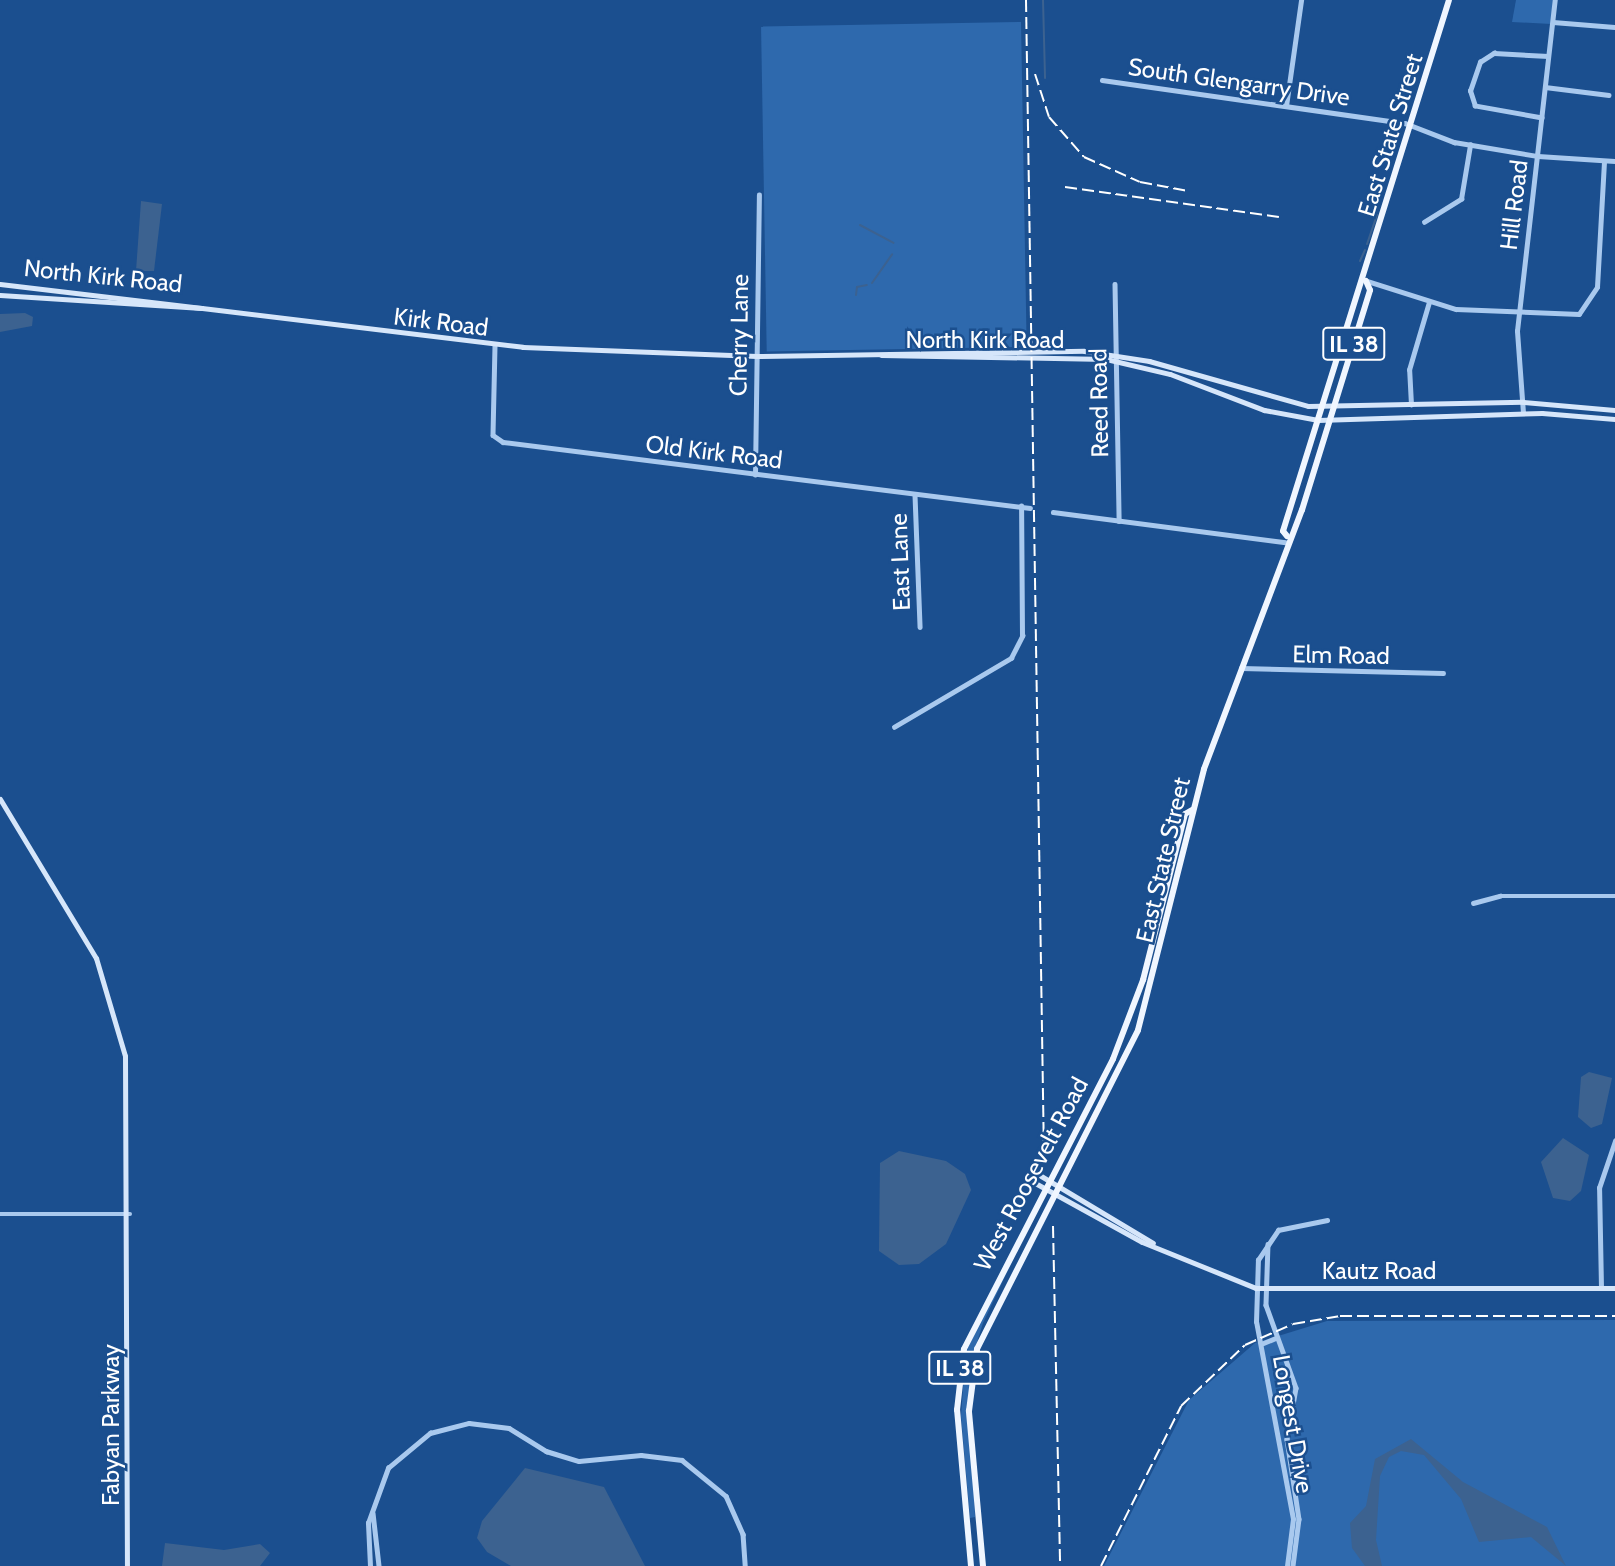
<!DOCTYPE html>
<style>
body{margin:0}
#map{position:relative;width:1615px;height:1566px;overflow:hidden;background:#1b4f8f;font-family:Cabin,sans-serif}
div>[style]{position:absolute}
.green>*{inset:0;background:#2e69ad;transform-origin:0 0}
.water>*{inset:0;background:#3c6290}
.stream>*{height:2px;margin:-1px;padding:0 1px;transform-origin:1px;border-radius:1px;background:#3c6290}
.street>*{height:4.5px;margin:-2.25px;padding:0 2.25px;transform-origin:2.25px;border-radius:2.25px;background:#a9c9ee}
.secondary>*{height:5px;margin:-2.5px;padding:0 2.5px;transform-origin:2.5px;border-radius:2.5px;background:#d6e6fa}
.primary>*{height:6px;margin:-3px;padding:0 3px;transform-origin:3px;border-radius:3px;background:#f0f6ff}
.rail>*{height:2px;margin-top:-1px;transform-origin:0;background:repeating-linear-gradient(90deg,#fff 0 12px,transparent 0 17px)}
span{translate:-50% -50%;white-space:nowrap;text-align:center;line-height:1.15;-webkit-text-stroke:5px #1b4f8f;paint-order:stroke}
.shield-label span{padding:2px 5px;background:#1b4f8f;border:2px solid;border-radius:5px;-webkit-text-stroke-width:0}
.shield-label{font-size:23px;color:#fff;font-weight:700}
.street-label{font-size:24px;color:#fff}
</style>
<div id="map">
<div class="green">
<div style="clip-path:polygon(1516px 0,1553px 0,1551px 24px,1512px 22px)"></div>
<div style="left:1021px;top:22px;width:325px;height:260px;rotate:89deg"></div>
<div style="clip-path:polygon(1034px 1215px,983px 1323px,969px 1368px,975px 1517px,970px 1518px,961px 1416px,965px 1361px,968px 1347px)"></div>
<div style="clip-path:polygon(1615px 1320px,1615px 1566px,1104px 1566px,1189px 1400px,1255px 1343px,1327px 1321px)"></div>
</div>
<div class="water">
<div style="clip-path:polygon(141px 201px,162px 204px,154px 271px,136px 271px)"></div>
<div style="clip-path:polygon(25px 313px,33px 317px,32px 326px,0 332px,0 314px)"></div>
<div style="clip-path:polygon(1589px 1072px,1612px 1078px,1602px 1124px,1591px 1128px,1578px 1117px,1581px 1077px)"></div>
<div style="clip-path:polygon(1563px 1138px,1589px 1155px,1581px 1191px,1570px 1201px,1553px 1198px,1541px 1162px)"></div>
<div style="clip-path:polygon(899px 1151px,946px 1161px,965px 1174px,971px 1190px,946px 1244px,919px 1264px,899px 1265px,879px 1251px,880px 1163px)"></div>
<div style="clip-path:polygon(1411px 1439px,1463px 1482px,1547px 1527px,1566px 1566px,1531px 1537px,1479px 1542px,1461px 1499px,1424px 1455px,1401px 1451px,1389px 1457px,1380px 1476px,1376px 1540px,1382px 1566px,1365px 1566px,1352px 1548px,1350px 1523px,1366px 1506px,1375px 1459px)"></div>
<div style="clip-path:polygon(525px 1468px,604px 1487px,645px 1566px,511px 1566px,487px 1552px,477px 1538px,482px 1521px)"></div>
<div style="clip-path:polygon(165px 1543px,224px 1550px,260px 1544px,270px 1553px,260px 1566px,162px 1566px)"></div>
</div>
<div class="stream">
<div style="left:1043px;top:0;width:78px;rotate:88.5deg"></div>
<div style="left:860px;top:225px;width:38px;rotate:28deg"></div>
<div style="left:1367px;top:244px;width:31px;rotate:-71deg"></div>
<div style="left:1360px;top:261px;width:12px;rotate:-66deg"></div>
<div style="left:872px;top:283px;width:35px;rotate:-55deg"></div>
<div style="left:856px;top:295px;width:8px;rotate:-83deg"></div>
<div style="left:857px;top:287px;width:10px;rotate:-11deg"></div>
</div>
<div class="street">
<div style="left:1553px;top:22px;width:62px;rotate:4.6deg"></div>
<div style="left:1102px;top:80px;width:306px;rotate:8.1deg"></div>
<div style="left:1405px;top:123px;width:53px;rotate:21.2deg"></div>
<div style="left:1454px;top:142px;width:85px;rotate:9.5deg"></div>
<div style="left:1538px;top:156px;width:77px;rotate:3.7deg"></div>
<div style="left:1545px;top:87px;width:64px;rotate:7.1deg"></div>
<div style="left:1286px;top:106px;width:107px;rotate:-81.9deg"></div>
<div style="left:1542px;top:118px;width:68px;rotate:-169.8deg"></div>
<div style="left:1475px;top:106px;width:16px;rotate:-108deg"></div>
<div style="left:1470px;top:91px;width:31px;rotate:-71deg"></div>
<div style="left:1480px;top:62px;width:17px;rotate:-33deg"></div>
<div style="left:1494px;top:53px;width:54px;rotate:3.2deg"></div>
<div style="left:1424px;top:222px;width:44px;rotate:-31.9deg"></div>
<div style="left:1461px;top:199px;width:55px;rotate:-80.5deg"></div>
<div style="left:1367px;top:281px;width:93px;rotate:17.5deg"></div>
<div style="left:1456px;top:309px;width:123px;rotate:2.3deg"></div>
<div style="left:1579px;top:314px;width:32px;rotate:-56deg"></div>
<div style="left:1597px;top:287px;width:125px;rotate:-86.8deg"></div>
<div style="left:1115px;top:284px;width:237px;rotate:89deg"></div>
<div style="left:495px;top:346px;width:89px;rotate:91.3deg"></div>
<div style="left:493px;top:435px;width:12px;rotate:35deg"></div>
<div style="left:503px;top:442px;width:531px;rotate:7.14deg"></div>
<div style="left:1411px;top:405px;width:35px;rotate:-93deg"></div>
<div style="left:1409px;top:370px;width:71px;rotate:-73.6deg"></div>
<div style="left:1523px;top:413px;width:82px;rotate:-94.2deg"></div>
<div style="left:1517px;top:331px;width:333px;rotate:-83.5deg"></div>
<div style="left:755px;top:475px;width:280px;rotate:-89.2deg"></div>
<div style="left:915px;top:495px;width:132px;rotate:87.8deg"></div>
<div style="left:1053px;top:512px;width:234px;rotate:7.4deg"></div>
<div style="left:1241px;top:668px;width:202px;rotate:1.4deg"></div>
<div style="left:894px;top:727px;width:136px;rotate:-30.5deg"></div>
<div style="left:1011px;top:658px;width:25px;rotate:-63deg"></div>
<div style="left:1022px;top:636px;width:130px;rotate:-90.4deg"></div>
<div style="left:1473px;top:903px;width:28px;rotate:-15deg"></div>
<div style="left:1500px;top:896px;width:115px"></div>
<div style="left:0;top:1214px;width:130px"></div>
<div style="left:1268px;top:1244px;width:61px;rotate:91.9deg"></div>
<div style="left:1266px;top:1305px;width:88px;rotate:70.1deg"></div>
<div style="left:1296px;top:1388px;width:52px;rotate:100deg"></div>
<div style="left:1287px;top:1439px;width:81px;rotate:81.5deg"></div>
<div style="left:1299px;top:1519px;width:47px;rotate:97.3deg"></div>
<div style="left:1601px;top:1288px;width:100px;rotate:-91.1deg"></div>
<div style="left:1599px;top:1188px;width:50px;rotate:-71.2deg"></div>
<div style="left:1261px;top:1344px;width:16px;rotate:-22deg"></div>
<div style="left:373px;top:1513px;width:53px;rotate:83.5deg"></div>
<div style="left:370px;top:1566px;width:43px;rotate:-92.7deg"></div>
<div style="left:368px;top:1523px;width:59px;rotate:-70deg"></div>
<div style="left:388px;top:1468px;width:55px;rotate:-39.8deg"></div>
<div style="left:430px;top:1433px;width:40px;rotate:-14.4deg"></div>
<div style="left:469px;top:1423px;width:40px;rotate:7.1deg"></div>
<div style="left:509px;top:1428px;width:44px;rotate:31.9deg"></div>
<div style="left:546px;top:1451px;width:34px;rotate:17deg"></div>
<div style="left:579px;top:1461px;width:62px;rotate:-5.5deg"></div>
<div style="left:641px;top:1455px;width:41px;rotate:7deg"></div>
<div style="left:682px;top:1460px;width:57px;rotate:39.3deg"></div>
<div style="left:726px;top:1496px;width:42px;rotate:65.9deg"></div>
<div style="left:743px;top:1534px;width:32px;rotate:86deg"></div>
<div style="left:1287px;top:1566px;width:47px;rotate:-82.7deg"></div>
<div style="left:1293px;top:1519px;width:200px;rotate:-100.6deg"></div>
<div style="left:1256px;top:1322px;width:62px;rotate:-88.2deg"></div>
<div style="left:1258px;top:1260px;width:36px;rotate:-56deg"></div>
<div style="left:1278px;top:1230px;width:50px;rotate:-11.5deg"></div>
</div>
<div class="secondary">
<div style="left:0;top:284px;width:203px;rotate:6.8deg"></div>
<div style="left:0;top:295px;width:202px;rotate:3.7deg"></div>
<div style="left:202px;top:308px;width:323px;rotate:6.9deg"></div>
<div style="left:523px;top:347px;width:234px;rotate:2.2deg"></div>
<div style="left:757px;top:356px;width:327px;rotate:-0.9deg"></div>
<div style="left:1084px;top:351px;width:66px;rotate:8.7deg"></div>
<div style="left:1149px;top:361px;width:165px;rotate:15.8deg"></div>
<div style="left:1308px;top:406px;width:215px;rotate:-1.1deg"></div>
<div style="left:1523px;top:402px;width:92px;rotate:5deg"></div>
<div style="left:881px;top:355px;width:225px;rotate:1deg"></div>
<div style="left:1106px;top:359px;width:66px;rotate:13.2deg"></div>
<div style="left:1170px;top:374px;width:101px;rotate:21deg"></div>
<div style="left:1264px;top:410px;width:55px;rotate:10.5deg"></div>
<div style="left:1318px;top:420px;width:224px;rotate:-1.8deg"></div>
<div style="left:1542px;top:413px;width:73px;rotate:4.7deg"></div>
<div style="left:0;top:799px;width:186px;rotate:58.9deg"></div>
<div style="left:96px;top:958px;width:102px;rotate:73.5deg"></div>
<div style="left:125px;top:1056px;width:510px;rotate:89.78deg"></div>
<div style="left:1031px;top:1170px;width:142px;rotate:30.9deg"></div>
<div style="left:1026px;top:1178px;width:132px;rotate:28.9deg"></div>
<div style="left:1142px;top:1242px;width:123px;rotate:22deg"></div>
<div style="left:1256px;top:1288px;width:359px"></div>
</div>
<div class="primary">
<div style="left:1287px;top:536px;width:6px;rotate:-129deg"></div>
<div style="left:1283px;top:531px;width:556px;rotate:-72.64deg"></div>
<div style="left:971px;top:1566px;width:157px;rotate:-95.1deg"></div>
<div style="left:957px;top:1410px;width:61px;rotate:-83.5deg"></div>
<div style="left:964px;top:1349px;width:326px;rotate:-62.8deg"></div>
<div style="left:1113px;top:1059px;width:85px;rotate:-69.2deg"></div>
<div style="left:1143px;top:980px;width:171px;rotate:-75.8deg"></div>
<div style="left:1185px;top:814px;width:8px;rotate:-30deg"></div>
<div style="left:983px;top:1566px;width:156px;rotate:-95.2deg"></div>
<div style="left:969px;top:1411px;width:63px;rotate:-82.6deg"></div>
<div style="left:977px;top:1349px;width:357px;rotate:-63.2deg"></div>
<div style="left:1138px;top:1030px;width:269px;rotate:-75.8deg"></div>
<div style="left:1204px;top:769px;width:277px;rotate:-69.3deg"></div>
<div style="left:1302px;top:510px;width:230px;rotate:-72.8deg"></div>
<div style="left:1370px;top:290px;width:10px;rotate:-114deg"></div>
</div>
<div class="rail">
<div style="left:1026px;top:0;width:1159px;rotate:89.11deg"></div>
<div style="left:1035px;top:74px;width:45px;rotate:72deg"></div>
<div style="left:1049px;top:117px;width:53px;rotate:48.8deg"></div>
<div style="left:1084px;top:157px;width:61px;rotate:24.1deg"></div>
<div style="left:1140px;top:182px;width:49px;rotate:10.6deg"></div>
<div style="left:1065px;top:187px;width:216px;rotate:8deg"></div>
<div style="left:1053px;top:1226px;width:340px;rotate:88.8deg"></div>
<div style="left:1101px;top:1566px;width:179px;rotate:-63.4deg"></div>
<div style="left:1181px;top:1406px;width:88px;rotate:-43.6deg"></div>
<div style="left:1245px;top:1345px;width:52px;rotate:-23.6deg"></div>
<div style="left:1293px;top:1324px;width:48px;rotate:-9.7deg"></div>
<div style="left:1340px;top:1316px;width:275px"></div>
</div>
<div class="shield-label">
<span style="left:1354px;top:344px">IL 38</span>
<span style="left:960px;top:1368px">IL 38</span>
</div>
<div class="street-label">
<span style="left:1239px;top:82px;rotate:8deg">South Glengarry Drive</span>
<span style="left:1390px;top:135px;rotate:-73deg">East State Street</span>
<span style="left:1514px;top:205px;rotate:-83deg">Hill Road</span>
<span style="left:103px;top:276px;rotate:6deg">North Kirk Road</span>
<span style="left:441px;top:322px;rotate:7deg">Kirk Road</span>
<span style="left:739px;top:335px;rotate:-89deg">Cherry Lane</span>
<span style="left:985px;top:340px">North Kirk Road</span>
<span style="left:1099px;top:403px;rotate:-91deg">Reed Road</span>
<span style="left:714px;top:452px;rotate:7deg">Old Kirk Road</span>
<span style="left:900px;top:562px;rotate:-92deg">East Lane</span>
<span style="left:1341px;top:655px;rotate:1deg">Elm Road</span>
<span style="left:1163px;top:860px;rotate:-77deg">East State Street</span>
<span style="left:1031px;top:1174px;rotate:-62deg">West Roosevelt Road</span>
<span style="left:1379px;top:1271px">Kautz Road</span>
<span style="left:1293px;top:1424px;rotate:80deg">Longest Drive</span>
<span style="left:111px;top:1425px;rotate:-90deg">Fabyan Parkway</span>
</div>
</div>
